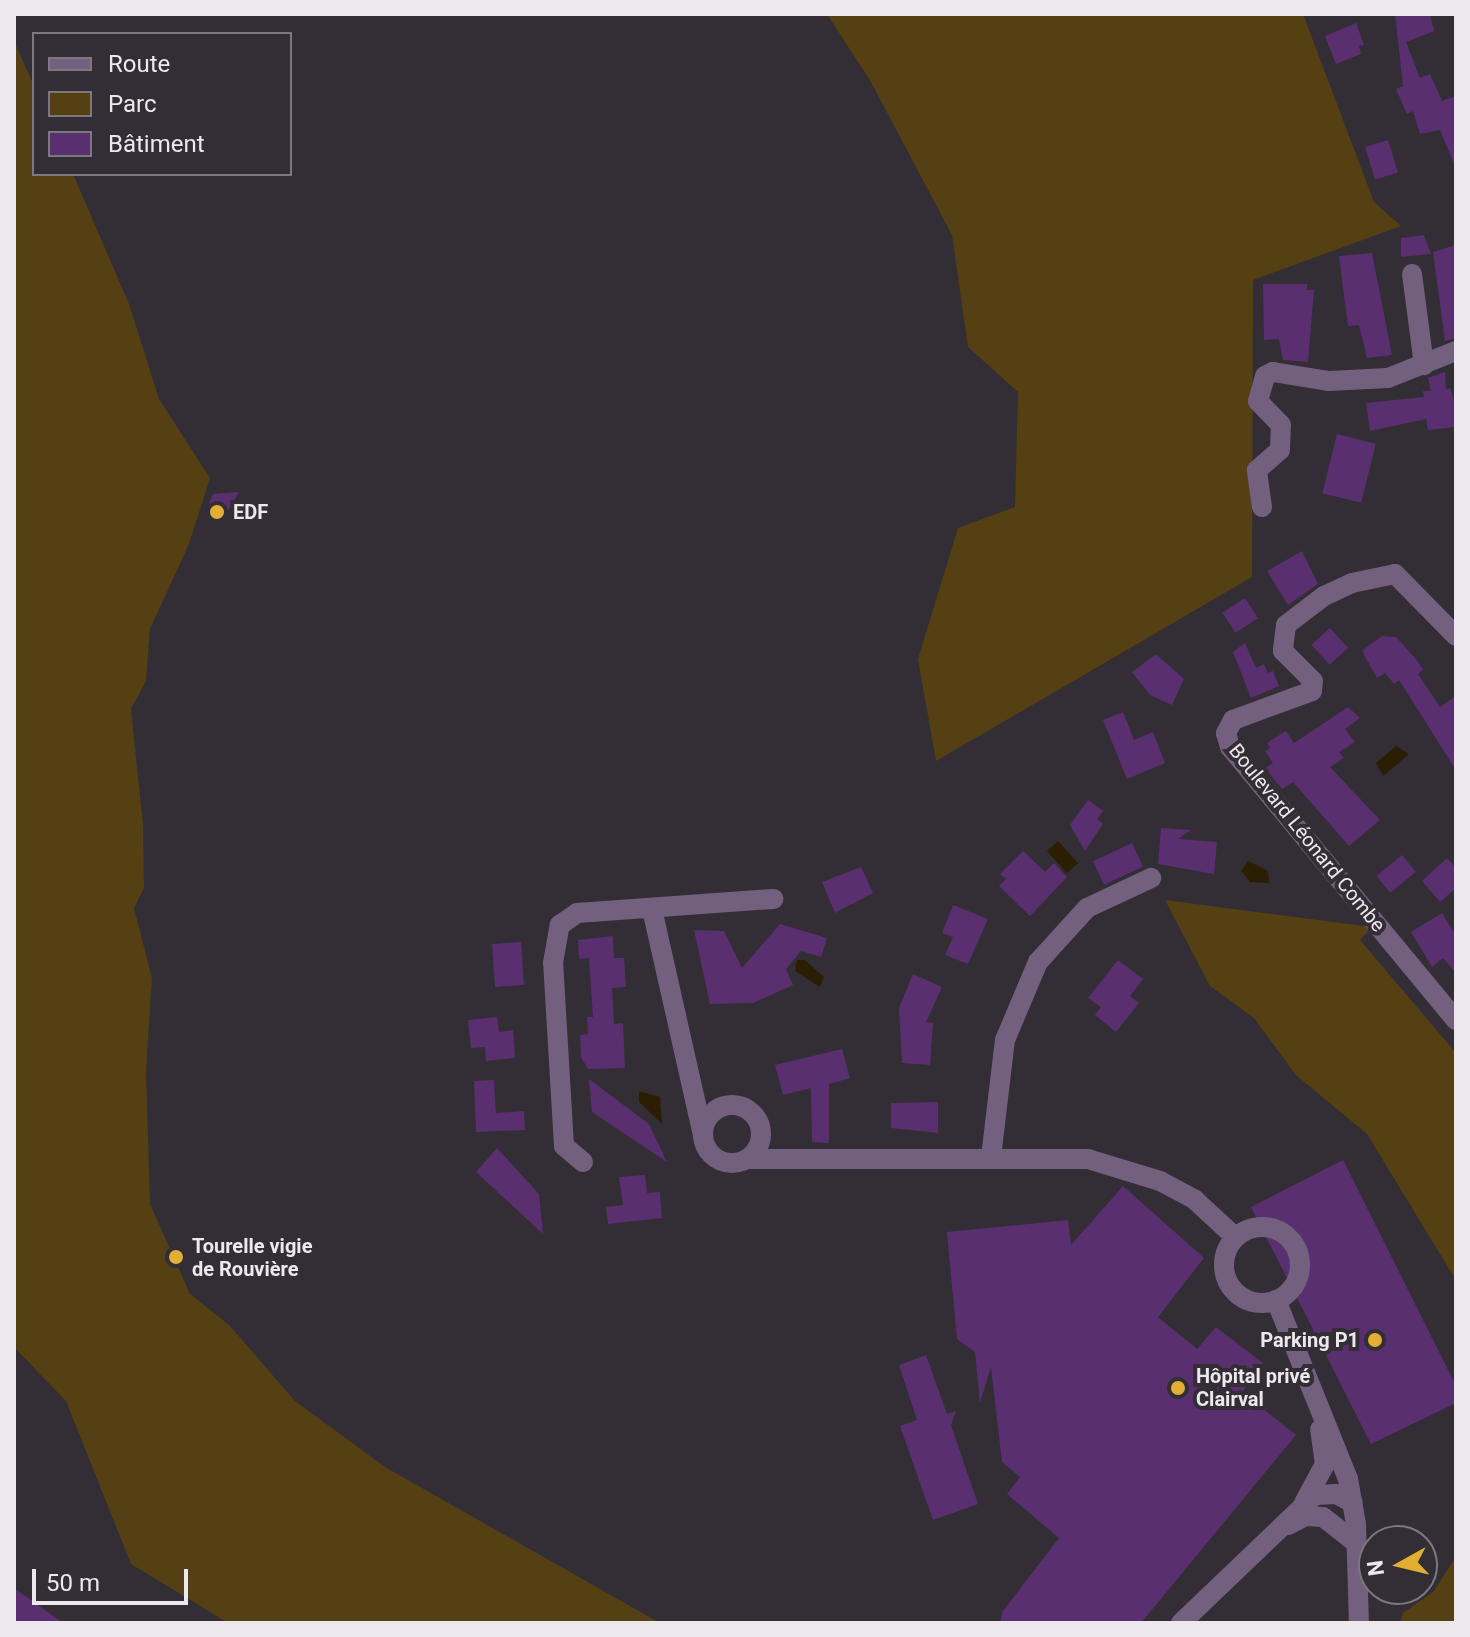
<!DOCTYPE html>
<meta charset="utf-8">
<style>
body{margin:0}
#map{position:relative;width:1470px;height:1637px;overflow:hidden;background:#332d36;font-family:Roboto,sans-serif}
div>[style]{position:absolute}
.green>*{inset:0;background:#544013}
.water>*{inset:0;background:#2b1f03;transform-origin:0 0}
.building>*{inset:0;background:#5a2f70;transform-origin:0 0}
.minor>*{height:20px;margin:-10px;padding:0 10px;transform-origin:10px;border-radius:10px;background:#73607e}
.minor>.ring{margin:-10px;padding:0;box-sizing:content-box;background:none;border:20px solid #73607e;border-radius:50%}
.dots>*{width:22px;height:22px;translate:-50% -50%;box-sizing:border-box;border:4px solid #332d36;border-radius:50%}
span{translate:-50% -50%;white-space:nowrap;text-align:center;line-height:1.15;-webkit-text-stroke:8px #332d36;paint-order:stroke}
.poi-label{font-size:20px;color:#ece8ee;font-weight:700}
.left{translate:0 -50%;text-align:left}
.right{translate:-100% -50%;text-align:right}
.street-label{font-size:20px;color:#ece8ee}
.frame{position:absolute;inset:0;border:16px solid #ece8ee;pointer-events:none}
.legend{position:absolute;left:32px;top:32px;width:260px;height:144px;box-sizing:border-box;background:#332d36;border:2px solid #7d7880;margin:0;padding:10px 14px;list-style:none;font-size:24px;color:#ece8ee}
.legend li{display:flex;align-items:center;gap:16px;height:40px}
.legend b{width:40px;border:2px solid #7d7880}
.north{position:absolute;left:1358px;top:1525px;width:80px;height:80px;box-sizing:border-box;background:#332d36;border:2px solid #7d7880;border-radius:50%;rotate:262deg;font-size:22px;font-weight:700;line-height:32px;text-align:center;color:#ece8ee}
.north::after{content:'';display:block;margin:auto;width:28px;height:36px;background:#e2af34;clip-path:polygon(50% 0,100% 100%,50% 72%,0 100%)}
.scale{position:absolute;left:32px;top:1569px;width:156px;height:36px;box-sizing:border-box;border:4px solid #ece8ee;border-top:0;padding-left:10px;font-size:24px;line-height:28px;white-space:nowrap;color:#ece8ee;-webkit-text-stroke:6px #332d36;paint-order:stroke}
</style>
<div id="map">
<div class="green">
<div style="clip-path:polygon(827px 14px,1303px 14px,1374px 202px,1401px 226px,1253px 280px,1252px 577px,936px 761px,918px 659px,958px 528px,1015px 507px,1018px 392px,968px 347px,952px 235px,871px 82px)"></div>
<div style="clip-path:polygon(14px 41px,34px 86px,34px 174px,73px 174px,129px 304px,159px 399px,210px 478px,189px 544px,150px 629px,146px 681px,131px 709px,143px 825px,144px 888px,134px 908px,152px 978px,146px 1071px,150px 1204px,190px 1294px,229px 1325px,295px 1401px,385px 1467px,660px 1623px,228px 1623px,131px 1564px,66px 1401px,14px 1347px)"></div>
<div style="clip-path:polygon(1165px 900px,1372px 927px,1360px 940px,1456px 1053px,1456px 1280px,1367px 1134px,1296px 1075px,1254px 1018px,1210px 986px)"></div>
<div style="clip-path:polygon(1456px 1557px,1456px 1623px,1400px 1623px,1403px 1613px,1433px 1592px)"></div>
</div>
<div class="water">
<div style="clip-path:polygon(1396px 746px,1409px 754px,1383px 776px,1376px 763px)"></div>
<div style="left:1058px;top:841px;width:30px;height:15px;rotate:48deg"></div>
<div style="clip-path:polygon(1248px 861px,1268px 871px,1269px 883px,1250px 882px,1241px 871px)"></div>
<div style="clip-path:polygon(797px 960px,805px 960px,824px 977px,820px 987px,795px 971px)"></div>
<div style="clip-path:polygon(639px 1091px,660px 1097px,662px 1124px,639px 1102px)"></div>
</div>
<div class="building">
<div style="clip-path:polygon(1395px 14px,1430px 14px,1434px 31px,1406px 42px,1420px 78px,1430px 74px,1442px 101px,1456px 96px,1456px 168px,1440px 130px,1420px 134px,1413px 111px,1407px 114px,1396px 89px,1403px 86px)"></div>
<div style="clip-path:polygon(1356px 23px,1364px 45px,1359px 46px,1361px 54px,1336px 64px,1325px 36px)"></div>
<div style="left:1388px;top:140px;width:34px;height:24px;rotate:73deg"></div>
<div style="clip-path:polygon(1424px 235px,1431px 254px,1401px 257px,1401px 238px)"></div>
<div style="clip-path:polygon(1456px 245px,1456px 338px,1445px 341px,1433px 252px)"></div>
<div style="clip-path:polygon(1372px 253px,1392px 355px,1367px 358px,1359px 325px,1348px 326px,1339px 256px)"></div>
<div style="clip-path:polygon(1263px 284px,1307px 284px,1307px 290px,1314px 290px,1308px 362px,1283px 360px,1279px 339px,1264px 340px)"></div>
<div style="clip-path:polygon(1445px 372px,1446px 389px,1450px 388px,1456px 407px,1456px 427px,1428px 430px,1426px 419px,1370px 431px,1366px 403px,1424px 397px,1423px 391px,1431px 391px,1428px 378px)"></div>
<div style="left:1337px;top:434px;width:40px;height:61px;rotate:14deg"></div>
<div style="clip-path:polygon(239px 492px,221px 522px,206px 511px,213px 494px)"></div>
<div style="clip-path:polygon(1302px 551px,1318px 584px,1288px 605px,1267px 571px)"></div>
<div style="left:1245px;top:598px;width:24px;height:27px;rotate:57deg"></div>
<div style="left:1330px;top:628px;width:27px;height:25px;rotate:48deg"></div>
<div style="clip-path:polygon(1382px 636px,1396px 637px,1415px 658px,1423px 669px,1418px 674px,1440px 707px,1456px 696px,1456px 770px,1399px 680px,1394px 684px,1385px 673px,1377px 678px,1362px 651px)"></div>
<div style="clip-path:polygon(1245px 643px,1256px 668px,1264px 664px,1268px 673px,1273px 671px,1279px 686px,1251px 698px,1233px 652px)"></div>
<div style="clip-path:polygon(1156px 654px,1184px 679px,1172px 705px,1150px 695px,1132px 672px)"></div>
<div style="clip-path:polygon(1348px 707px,1360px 718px,1345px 729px,1355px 742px,1339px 752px,1344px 758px,1330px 767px,1380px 820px,1349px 846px,1293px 782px,1282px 789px,1265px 768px,1273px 763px,1265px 751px,1270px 748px,1267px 743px,1286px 731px,1294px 743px)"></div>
<div style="clip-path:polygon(1123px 712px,1134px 740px,1153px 732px,1165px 763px,1127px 779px,1103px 720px)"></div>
<div style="clip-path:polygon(1088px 800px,1103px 811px,1097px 819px,1103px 824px,1085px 851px,1070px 825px)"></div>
<div style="clip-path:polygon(1161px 828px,1191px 830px,1178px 839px,1217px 842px,1214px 874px,1158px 864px)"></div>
<div style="left:1132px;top:843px;width:26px;height:43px;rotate:65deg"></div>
<div style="clip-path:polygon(1023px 851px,1045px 872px,1054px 863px,1067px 877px,1030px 916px,999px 886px,1006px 879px,1000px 874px)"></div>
<div style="left:1402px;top:855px;width:22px;height:33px;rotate:51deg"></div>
<div style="clip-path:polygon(1447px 858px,1456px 868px,1456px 888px,1440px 902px,1422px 881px)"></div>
<div style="clip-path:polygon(861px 867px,873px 893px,835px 913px,822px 882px)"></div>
<div style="clip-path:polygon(953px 905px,988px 919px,968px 964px,945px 955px,953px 937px,942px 933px)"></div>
<div style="clip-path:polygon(1442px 913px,1456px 936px,1456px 973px,1443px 958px,1432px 967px,1411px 932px)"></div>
<div style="clip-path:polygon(780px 924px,827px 938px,821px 957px,801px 951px,786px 969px,793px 985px,753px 1003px,710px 1004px,694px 930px,724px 931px,742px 968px)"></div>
<div style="clip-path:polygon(613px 936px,614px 958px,624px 958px,626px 987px,612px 988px,614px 1024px,623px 1023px,625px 1068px,588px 1069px,581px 1057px,580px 1035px,588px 1034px,587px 1017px,593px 1017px,589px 958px,579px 959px,578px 940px)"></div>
<div style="left:521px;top:942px;width:43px;height:29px;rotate:86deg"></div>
<div style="clip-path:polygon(1118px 960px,1143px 979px,1130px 996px,1139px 1003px,1116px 1032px,1095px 1015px,1101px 1007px,1088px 998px)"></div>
<div style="clip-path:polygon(913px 974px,942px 987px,926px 1022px,933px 1023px,930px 1065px,902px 1063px,899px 1008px)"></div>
<div style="clip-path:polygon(497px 1017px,499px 1032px,513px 1030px,515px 1058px,486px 1061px,485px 1047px,471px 1048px,468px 1020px)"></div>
<div style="clip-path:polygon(842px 1049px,850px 1078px,829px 1084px,829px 1143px,812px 1142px,811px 1088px,783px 1095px,775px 1065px)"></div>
<div style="clip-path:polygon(589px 1079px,649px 1124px,667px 1162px,592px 1112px)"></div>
<div style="clip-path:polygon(494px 1080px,496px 1113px,524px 1111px,525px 1130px,476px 1132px,474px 1081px)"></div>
<div style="clip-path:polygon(938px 1102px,938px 1133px,891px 1128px,891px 1103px)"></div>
<div style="clip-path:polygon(497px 1148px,539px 1194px,543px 1234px,476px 1172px)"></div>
<div style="clip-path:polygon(1343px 1160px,1456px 1386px,1456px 1403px,1371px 1444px,1251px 1207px)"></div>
<div style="clip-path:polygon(645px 1175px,647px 1193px,660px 1192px,662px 1218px,608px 1224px,606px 1207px,623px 1205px,619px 1177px)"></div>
<div style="clip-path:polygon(1123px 1186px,1204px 1258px,1158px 1317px,1197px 1349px,1216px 1327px,1264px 1364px,1242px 1392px,1296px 1435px,1141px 1623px,1000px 1623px,1003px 1611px,1059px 1538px,1007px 1494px,1020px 1477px,1002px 1462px,991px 1367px,980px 1403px,975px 1352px,957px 1339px,947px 1232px,1068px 1220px,1071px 1245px)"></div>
<div style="clip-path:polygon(926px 1355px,947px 1414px,956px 1411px,951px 1425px,978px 1504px,933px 1520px,900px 1426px,917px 1420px,899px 1365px)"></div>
<div style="clip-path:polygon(14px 1588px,63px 1623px,14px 1623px)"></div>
</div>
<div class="minor">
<div style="left:1412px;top:274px;width:92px;rotate:82.5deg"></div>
<div style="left:1262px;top:507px;width:37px;rotate:-98deg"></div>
<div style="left:1257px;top:470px;width:30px;rotate:-41deg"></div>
<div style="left:1280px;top:450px;width:25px;rotate:-88deg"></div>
<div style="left:1281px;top:425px;width:33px;rotate:-134deg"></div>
<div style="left:1258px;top:401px;width:26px;rotate:-74deg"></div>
<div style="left:1265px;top:376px;width:9px;rotate:-27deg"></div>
<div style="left:1273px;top:372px;width:57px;rotate:9.1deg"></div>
<div style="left:1329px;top:381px;width:59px;rotate:-2.9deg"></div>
<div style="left:1388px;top:378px;width:73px;rotate:-21.7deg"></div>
<div style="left:1456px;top:636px;width:87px;rotate:-134.5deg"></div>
<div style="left:1395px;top:574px;width:44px;rotate:168.2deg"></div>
<div style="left:1352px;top:583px;width:31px;rotate:155deg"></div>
<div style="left:1324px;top:596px;width:48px;rotate:142.7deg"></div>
<div style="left:1286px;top:625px;width:26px;rotate:97deg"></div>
<div style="left:1283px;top:651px;width:42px;rotate:45deg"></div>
<div style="left:1313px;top:681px;width:10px;rotate:96deg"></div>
<div style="left:1312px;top:691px;width:84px;rotate:159.8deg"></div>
<div style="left:1233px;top:720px;width:15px;rotate:118deg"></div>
<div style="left:1226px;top:733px;width:15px;rotate:74deg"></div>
<div style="left:1230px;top:747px;width:354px;rotate:50.4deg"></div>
<div style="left:652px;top:909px;width:233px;rotate:77.3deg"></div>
<div class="ring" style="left:703px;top:1105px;width:38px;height:38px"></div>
<div style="left:991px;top:1157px;width:118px;rotate:-83.2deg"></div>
<div style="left:1005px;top:1040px;width:85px;rotate:-67.1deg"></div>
<div style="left:1038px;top:962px;width:73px;rotate:-47.8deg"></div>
<div style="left:1087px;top:908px;width:71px;rotate:-25.1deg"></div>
<div style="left:747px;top:1159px;width:341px"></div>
<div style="left:1088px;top:1159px;width:75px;rotate:17deg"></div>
<div style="left:1160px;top:1181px;width:40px;rotate:28deg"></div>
<div style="left:1195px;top:1200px;width:54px;rotate:42.8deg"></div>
<div style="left:583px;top:1162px;width:25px;rotate:-140deg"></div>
<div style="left:564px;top:1146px;width:183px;rotate:-93.4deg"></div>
<div style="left:553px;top:963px;width:39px;rotate:-80deg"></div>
<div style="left:560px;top:925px;width:21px;rotate:-35deg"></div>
<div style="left:577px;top:913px;width:197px;rotate:-4.1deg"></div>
<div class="ring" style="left:1224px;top:1227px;width:56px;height:56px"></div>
<div style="left:1276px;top:1300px;width:193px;rotate:68.1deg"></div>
<div style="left:1348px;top:1479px;width:46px;rotate:79.9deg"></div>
<div style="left:1356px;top:1524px;width:99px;rotate:88.3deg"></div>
<div style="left:1304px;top:1503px;width:44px;rotate:-61.7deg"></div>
<div style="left:1325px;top:1464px;width:35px;rotate:-98deg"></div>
<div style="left:1288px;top:1525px;width:20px;rotate:-27deg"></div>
<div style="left:1306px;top:1516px;width:17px;rotate:3deg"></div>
<div style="left:1323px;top:1517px;width:42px;rotate:38.2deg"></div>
<div style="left:1181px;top:1623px;width:185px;rotate:-43.7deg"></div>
<div style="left:1315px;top:1495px;width:21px;rotate:-3deg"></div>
<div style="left:1336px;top:1494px;width:19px;rotate:28deg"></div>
</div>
<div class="dots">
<div style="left:217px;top:512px;background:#e2af34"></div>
<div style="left:176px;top:1257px;background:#e2af34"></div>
<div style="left:1375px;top:1340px;background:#e2af34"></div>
<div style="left:1178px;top:1388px;background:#e2af34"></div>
</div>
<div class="poi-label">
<span class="left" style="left:233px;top:512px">EDF</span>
<span class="left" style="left:192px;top:1258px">Tourelle vigie<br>de Rouvière</span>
<span class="right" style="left:1359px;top:1340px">Parking P1</span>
<span class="left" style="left:1196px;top:1388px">Hôpital privé<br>Clairval</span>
</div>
<div class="street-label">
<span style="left:1307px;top:838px;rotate:51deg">Boulevard Léonard Combe</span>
</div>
<div class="frame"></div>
<ul class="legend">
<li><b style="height:10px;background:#73607e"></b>Route</li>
<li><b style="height:22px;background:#544013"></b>Parc</li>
<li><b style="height:22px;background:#5a2f70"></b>Bâtiment</li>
</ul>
<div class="north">N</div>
<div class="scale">50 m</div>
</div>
